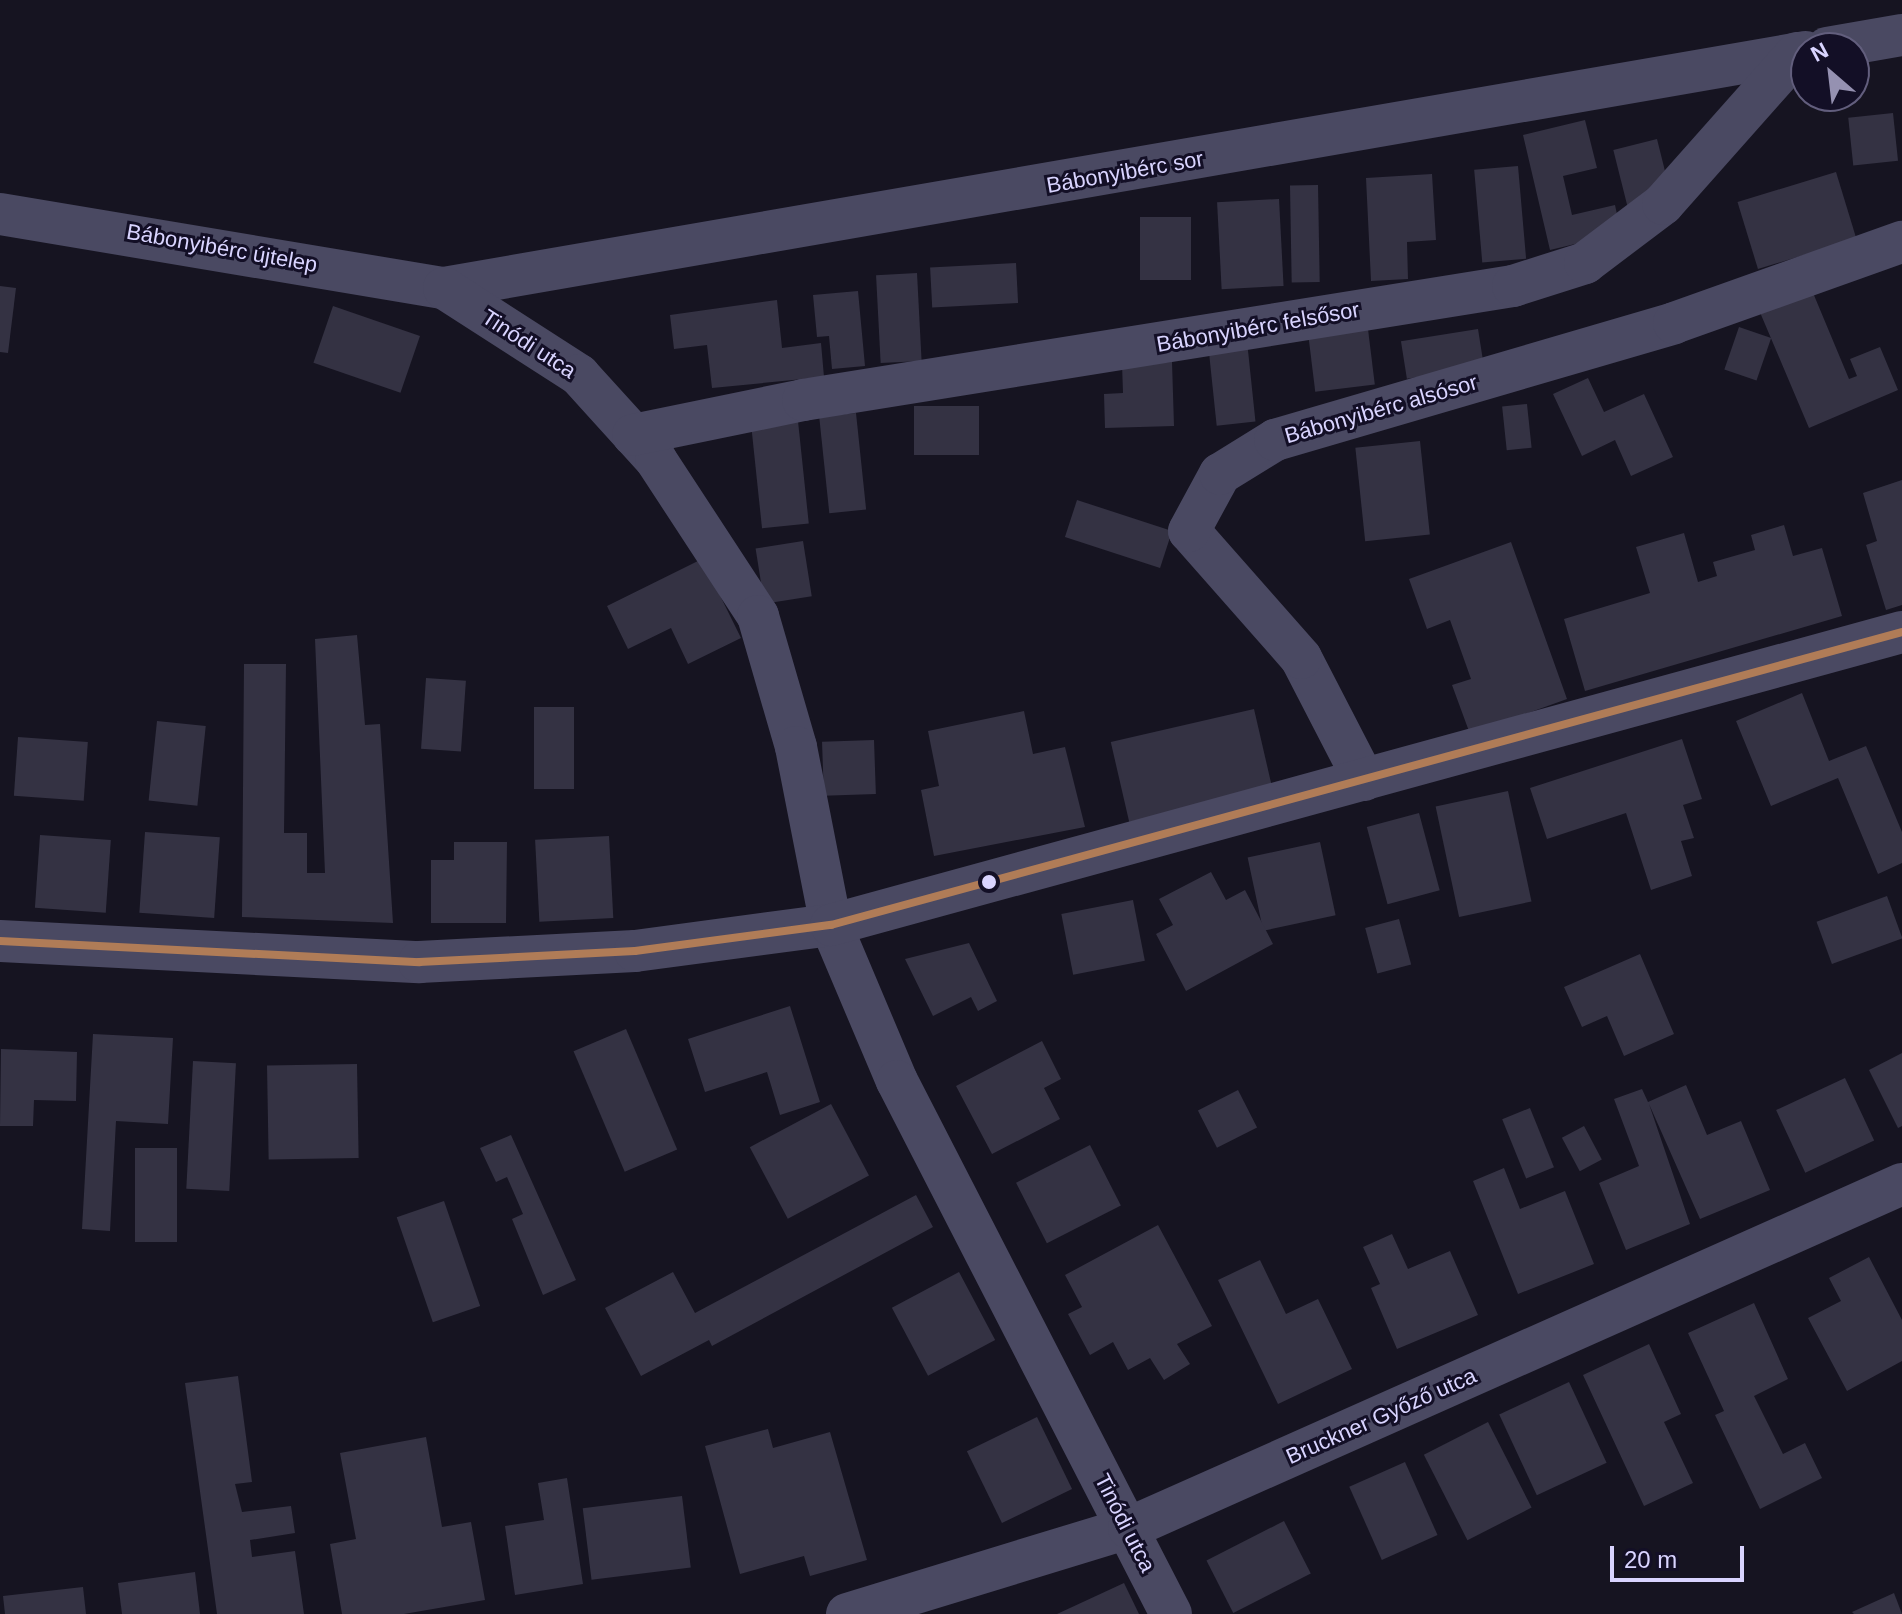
<!DOCTYPE html>
<meta charset="utf-8">
<style>
body{margin:0}
#map{position:relative;width:1902px;height:1614px;overflow:hidden;background:#161421;font-family:Arial,sans-serif}
div>[style]{position:absolute}
.building>*{inset:0;background:#343243;transform-origin:0 0}
.street>*{height:42px;margin:-21px;padding:0 21px;transform-origin:21px;border-radius:21px;background:#4a4962}
.bus-1>*{height:8px;margin:-4px;padding:0 4px;transform-origin:4px;border-radius:4px;background:#b07c57}
.dots>*{width:22px;height:22px;translate:-50% -50%;box-sizing:border-box;border:4px solid #130f26;border-radius:50%}
span{translate:-50% -50%;white-space:nowrap;text-align:center;line-height:1.15;-webkit-text-stroke:6px #130f26;paint-order:stroke}
.street-label{font-size:22px;color:#d9d4ff}
.north{position:absolute;left:1790px;top:32px;width:80px;height:80px;box-sizing:border-box;background:#130f26;border:2px solid #625e7d;border-radius:50%;rotate:332deg;font-size:22px;font-weight:700;line-height:32px;text-align:center;color:#d9d4ff}
.north::after{content:'';display:block;margin:auto;width:28px;height:36px;background:#9591b1;clip-path:polygon(50% 0,100% 100%,50% 72%,0 100%)}
.scale{position:absolute;left:1610px;top:1546px;width:134px;height:36px;box-sizing:border-box;border:4px solid #d9d4ff;border-top:0;padding-left:10px;font-size:24px;line-height:28px;white-space:nowrap;color:#d9d4ff;-webkit-text-stroke:6px #130f26;paint-order:stroke}
</style>
<div id="map">
<div class="building">
<div style="left:1893px;top:113px;width:48px;height:45px;rotate:84deg"></div>
<div style="clip-path:polygon(1585px 120px,1597px 168px,1563px 176px,1572px 215px,1615px 205px,1621px 233px,1550px 250px,1523px 135px)"></div>
<div style="left:1657px;top:139px;width:60px;height:45px;rotate:76deg"></div>
<div style="left:1518px;top:166px;width:93px;height:44px;rotate:85deg"></div>
<div style="left:1836px;top:172px;width:70px;height:103px;rotate:73deg"></div>
<div style="clip-path:polygon(1432px 174px,1436px 240px,1407px 242px,1408px 279px,1371px 281px,1366px 178px)"></div>
<div style="left:1318px;top:185px;width:97px;height:28px;rotate:89deg"></div>
<div style="left:1279px;top:199px;width:87px;height:62px;rotate:87deg"></div>
<div style="left:1140px;top:217px;width:51px;height:63px"></div>
<div style="left:1016px;top:263px;width:40px;height:86px;rotate:87deg"></div>
<div style="left:917px;top:273px;width:88px;height:41px;rotate:87deg"></div>
<div style="clip-path:polygon(0 286px,16px 288px,8px 353px,0 352px)"></div>
<div style="clip-path:polygon(1811px 288px,1849px 379px,1857px 376px,1850px 359px,1880px 347px,1898px 390px,1809px 428px,1759px 310px)"></div>
<div style="clip-path:polygon(858px 291px,865px 366px,832px 369px,829px 336px,817px 337px,813px 295px)"></div>
<div style="clip-path:polygon(777px 300px,782px 348px,821px 343px,824px 377px,712px 388px,707px 345px,674px 349px,670px 315px)"></div>
<div style="left:333px;top:306px;width:92px;height:60px;rotate:19deg"></div>
<div style="left:1367px;top:321px;width:64px;height:60px;rotate:83deg"></div>
<div style="left:1739px;top:327px;width:34px;height:45px;rotate:19deg"></div>
<div style="left:1478px;top:329px;width:38px;height:78px;rotate:81deg"></div>
<div style="left:1247px;top:341px;width:81px;height:39px;rotate:84deg"></div>
<div style="clip-path:polygon(1172px 362px,1174px 426px,1105px 428px,1104px 394px,1123px 393px,1122px 364px)"></div>
<div style="clip-path:polygon(1588px 378px,1604px 412px,1644px 394px,1673px 457px,1631px 476px,1615px 440px,1582px 456px,1553px 394px)"></div>
<div style="left:1527px;top:404px;width:44px;height:25px;rotate:84deg"></div>
<div style="left:979px;top:406px;width:49px;height:65px;rotate:90deg"></div>
<div style="left:856px;top:413px;width:97px;height:37px;rotate:84deg"></div>
<div style="left:798px;top:421px;width:103px;height:47px;rotate:84deg"></div>
<div style="left:1420px;top:441px;width:94px;height:65px;rotate:84deg"></div>
<div style="clip-path:polygon(1902px 480px,1902px 605px,1886px 610px,1866px 545px,1877px 541px,1863px 493px)"></div>
<div style="left:1077px;top:500px;width:100px;height:39px;rotate:18deg"></div>
<div style="clip-path:polygon(1784px 525px,1793px 556px,1822px 548px,1842px 616px,1585px 691px,1564px 619px,1650px 593px,1636px 547px,1684px 533px,1698px 582px,1717px 576px,1713px 562px,1755px 550px,1751px 535px)"></div>
<div style="left:803px;top:541px;width:56px;height:48px;rotate:81deg"></div>
<div style="clip-path:polygon(1511px 542px,1567px 699px,1470px 734px,1452px 685px,1471px 679px,1450px 620px,1427px 629px,1409px 579px)"></div>
<div style="clip-path:polygon(702px 559px,741px 638px,688px 664px,671px 628px,628px 649px,607px 606px)"></div>
<div style="clip-path:polygon(357px 635px,365px 725px,380px 724px,393px 923px,242px 917px,244px 664px,286px 664px,284px 833px,307px 833px,307px 873px,325px 873px,315px 639px)"></div>
<div style="left:426px;top:678px;width:40px;height:71px;rotate:4deg"></div>
<div style="clip-path:polygon(1802px 693px,1829px 761px,1866px 746px,1902px 832px,1902px 863px,1878px 874px,1838px 778px,1771px 806px,1736px 721px)"></div>
<div style="left:534px;top:707px;width:40px;height:82px"></div>
<div style="left:1254px;top:709px;width:82px;height:147px;rotate:77deg"></div>
<div style="clip-path:polygon(1024px 711px,1033px 754px,1065px 747px,1085px 827px,934px 856px,921px 790px,939px 786px,928px 731px)"></div>
<div style="left:157px;top:721px;width:49px;height:80px;rotate:6deg"></div>
<div style="left:18px;top:737px;width:70px;height:59px;rotate:4deg"></div>
<div style="clip-path:polygon(1682px 739px,1702px 799px,1683px 805px,1694px 838px,1681px 841px,1692px 876px,1651px 890px,1626px 813px,1547px 839px,1530px 788px)"></div>
<div style="left:874px;top:740px;width:54px;height:52px;rotate:88deg"></div>
<div style="left:1508px;top:791px;width:113px;height:74px;rotate:78deg"></div>
<div style="left:1419px;top:813px;width:80px;height:54px;rotate:75deg"></div>
<div style="left:145px;top:832px;width:75px;height:81px;rotate:4deg"></div>
<div style="left:40px;top:835px;width:71px;height:73px;rotate:4deg"></div>
<div style="left:609px;top:836px;width:82px;height:74px;rotate:87deg"></div>
<div style="clip-path:polygon(454px 842px,507px 842px,506px 923px,431px 923px,431px 860px,454px 860px)"></div>
<div style="left:1320px;top:842px;width:75px;height:74px;rotate:78deg"></div>
<div style="clip-path:polygon(1211px 872px,1226px 900px,1245px 890px,1273px 944px,1186px 991px,1156px 934px,1173px 925px,1159px 899px)"></div>
<div style="left:1887px;top:896px;width:45px;height:75px;rotate:70deg"></div>
<div style="left:1133px;top:900px;width:62px;height:73px;rotate:79deg"></div>
<div style="left:1399px;top:919px;width:47px;height:35px;rotate:75deg"></div>
<div style="clip-path:polygon(969px 943px,997px 1001px,978px 1011px,971px 997px,933px 1016px,905px 959px)"></div>
<div style="clip-path:polygon(1640px 954px,1674px 1034px,1624px 1056px,1607px 1016px,1582px 1027px,1564px 987px)"></div>
<div style="clip-path:polygon(790px 1006px,820px 1102px,780px 1115px,767px 1072px,705px 1092px,688px 1039px)"></div>
<div style="left:626px;top:1029px;width:131px;height:57px;rotate:67deg"></div>
<div style="clip-path:polygon(93px 1034px,173px 1038px,168px 1124px,116px 1121px,110px 1231px,82px 1229px)"></div>
<div style="clip-path:polygon(1042px 1041px,1061px 1079px,1044px 1088px,1060px 1119px,992px 1154px,956px 1086px)"></div>
<div style="clip-path:polygon(1px 1049px,77px 1052px,76px 1101px,34px 1100px,33px 1126px,0 1126px)"></div>
<div style="clip-path:polygon(1902px 1053px,1902px 1126px,1898px 1128px,1869px 1070px)"></div>
<div style="left:193px;top:1061px;width:43px;height:128px;rotate:3deg"></div>
<div style="left:357px;top:1064px;width:94px;height:90px;rotate:89deg"></div>
<div style="left:1845px;top:1078px;width:69px;height:76px;rotate:65deg"></div>
<div style="clip-path:polygon(1686px 1085px,1707px 1135px,1741px 1121px,1770px 1190px,1700px 1219px,1649px 1104px,1690px 1224px,1626px 1250px,1599px 1183px,1639px 1166px,1614px 1099px,1642px 1089px,1648px 1102px)"></div>
<div style="left:1238px;top:1090px;width:42px;height:45px;rotate:63deg"></div>
<div style="left:831px;top:1104px;width:81px;height:92px;rotate:62deg"></div>
<div style="left:1530px;top:1108px;width:64px;height:30px;rotate:68deg"></div>
<div style="left:1584px;top:1126px;width:38px;height:25px;rotate:62deg"></div>
<div style="clip-path:polygon(511px 1135px,576px 1280px,543px 1295px,512px 1219px,523px 1214px,507px 1177px,496px 1182px,480px 1148px)"></div>
<div style="left:1090px;top:1145px;width:68px;height:83px;rotate:63deg"></div>
<div style="left:135px;top:1148px;width:42px;height:94px"></div>
<div style="clip-path:polygon(1504px 1168px,1520px 1209px,1565px 1191px,1594px 1264px,1518px 1294px,1473px 1181px)"></div>
<div style="clip-path:polygon(916px 1195px,933px 1227px,712px 1346px,709px 1340px,641px 1376px,605px 1308px,673px 1272px,695px 1313px)"></div>
<div style="left:444px;top:1201px;width:111px;height:50px;rotate:71deg"></div>
<div style="clip-path:polygon(1158px 1225px,1212px 1326px,1177px 1344px,1190px 1364px,1164px 1380px,1150px 1358px,1128px 1370px,1113px 1342px,1090px 1355px,1068px 1314px,1082px 1307px,1065px 1275px)"></div>
<div style="clip-path:polygon(1392px 1234px,1408px 1269px,1450px 1251px,1478px 1315px,1397px 1349px,1371px 1288px,1380px 1284px,1363px 1247px)"></div>
<div style="clip-path:polygon(1869px 1257px,1902px 1320px,1902px 1361px,1847px 1391px,1808px 1318px,1841px 1301px,1829px 1278px)"></div>
<div style="clip-path:polygon(1260px 1260px,1286px 1314px,1318px 1299px,1352px 1369px,1278px 1404px,1218px 1280px)"></div>
<div style="left:959px;top:1272px;width:77px;height:76px;rotate:62deg"></div>
<div style="clip-path:polygon(1754px 1303px,1788px 1379px,1754px 1396px,1783px 1454px,1805px 1443px,1822px 1478px,1760px 1509px,1715px 1415px,1724px 1411px,1688px 1333px)"></div>
<div style="clip-path:polygon(1649px 1344px,1681px 1414px,1664px 1422px,1693px 1483px,1644px 1506px,1583px 1375px)"></div>
<div style="clip-path:polygon(238px 1376px,252px 1482px,235px 1484px,242px 1512px,291px 1506px,295px 1533px,250px 1540px,252px 1557px,295px 1551px,304px 1614px,217px 1614px,185px 1383px)"></div>
<div style="left:1569px;top:1382px;width:89px;height:77px;rotate:65deg"></div>
<div style="left:1037px;top:1417px;width:80px;height:78px;rotate:64deg"></div>
<div style="left:1488px;top:1422px;width:96px;height:72px;rotate:63deg"></div>
<div style="clip-path:polygon(768px 1429px,773px 1448px,830px 1432px,867px 1560px,810px 1576px,804px 1556px,740px 1574px,705px 1446px)"></div>
<div style="clip-path:polygon(426px 1437px,442px 1527px,471px 1522px,485px 1600px,404px 1614px,342px 1614px,330px 1544px,356px 1539px,340px 1453px)"></div>
<div style="left:1405px;top:1462px;width:80px;height:61px;rotate:66deg"></div>
<div style="clip-path:polygon(567px 1478px,583px 1584px,515px 1595px,505px 1526px,544px 1520px,538px 1483px)"></div>
<div style="left:682px;top:1496px;width:72px;height:100px;rotate:83deg"></div>
<div style="left:1284px;top:1521px;width:59px;height:87px;rotate:63deg"></div>
<div style="clip-path:polygon(195px 1572px,200px 1614px,122px 1614px,118px 1583px)"></div>
<div style="clip-path:polygon(1124px 1583px,1139px 1614px,1057px 1614px)"></div>
<div style="clip-path:polygon(83px 1587px,86px 1614px,5px 1614px,3px 1596px)"></div>
<div style="clip-path:polygon(1894px 1593px,1902px 1614px,1854px 1614px,1852px 1612px)"></div>
</div>
<div class="street">
<div style="left:1827px;top:48px;width:76px;rotate:-9.8deg"></div>
<div style="left:0;top:214px;width:450px;rotate:9.5deg"></div>
<div style="left:444px;top:288px;width:1382px;rotate:-9.83deg"></div>
<div style="left:444px;top:288px;width:161px;rotate:32.8deg"></div>
<div style="left:579px;top:375px;width:115px;rotate:47.8deg"></div>
<div style="left:656px;top:460px;width:186px;rotate:56.8deg"></div>
<div style="left:758px;top:616px;width:136px;rotate:73.8deg"></div>
<div style="left:796px;top:747px;width:181px;rotate:78.9deg"></div>
<div style="left:831px;top:925px;width:169px;rotate:67.1deg"></div>
<div style="left:897px;top:1081px;width:599px;rotate:62.79deg"></div>
<div style="left:633px;top:435px;width:174px;rotate:-11.6deg"></div>
<div style="left:803px;top:400px;width:719px;rotate:-9.12deg"></div>
<div style="left:1513px;top:286px;width:76px;rotate:-17.7deg"></div>
<div style="left:1585px;top:263px;width:98px;rotate:-37.1deg"></div>
<div style="left:1663px;top:204px;width:202px;rotate:-48.4deg"></div>
<div style="left:1364px;top:780px;width:137px;rotate:-117.3deg"></div>
<div style="left:1301px;top:658px;width:169px;rotate:-131.4deg"></div>
<div style="left:1189px;top:531px;width:65px;rotate:-61.5deg"></div>
<div style="left:1220px;top:474px;width:65px;rotate:-31.7deg"></div>
<div style="left:1275px;top:440px;width:416px;rotate:-16.3deg"></div>
<div style="left:1674px;top:323px;width:242px;rotate:-19.6deg"></div>
<div style="left:0;top:941px;width:420px;rotate:2.9deg"></div>
<div style="left:419px;top:962px;width:216px;rotate:-2.9deg"></div>
<div style="left:635px;top:951px;width:198px;rotate:-7.6deg"></div>
<div style="left:831px;top:925px;width:1110px;rotate:-15.3deg"></div>
<div style="left:847px;top:1614px;width:295px;rotate:-17deg"></div>
<div style="left:1129px;top:1528px;width:846px;rotate:-23.99deg"></div>
</div>
<div class="bus-1">
<div style="left:0;top:941px;width:420px;rotate:2.9deg"></div>
<div style="left:419px;top:962px;width:216px;rotate:-2.9deg"></div>
<div style="left:635px;top:951px;width:198px;rotate:-7.6deg"></div>
<div style="left:831px;top:925px;width:1110px;rotate:-15.3deg"></div>
</div>
<div class="dots">
<div style="left:989px;top:882px;background:#d9d4ff"></div>
</div>
<div class="street-label">
<span style="left:1125px;top:172px;rotate:-10deg">Bábonyibérc sor</span>
<span style="left:222px;top:248px;rotate:10deg">Bábonyibérc újtelep</span>
<span style="left:1258px;top:327px;rotate:-10deg">Bábonyibérc felsősor</span>
<span style="left:529px;top:344px;rotate:33deg">Tinódi utca</span>
<span style="left:1381px;top:409px;rotate:-16deg">Bábonyibérc alsósor</span>
<span style="left:1381px;top:1416px;rotate:-24deg">Bruckner Győző utca</span>
<span style="left:1125px;top:1523px;rotate:63deg">Tinódi utca</span>
</div>
<div class="north">N</div>
<div class="scale">20 m</div>
</div>
